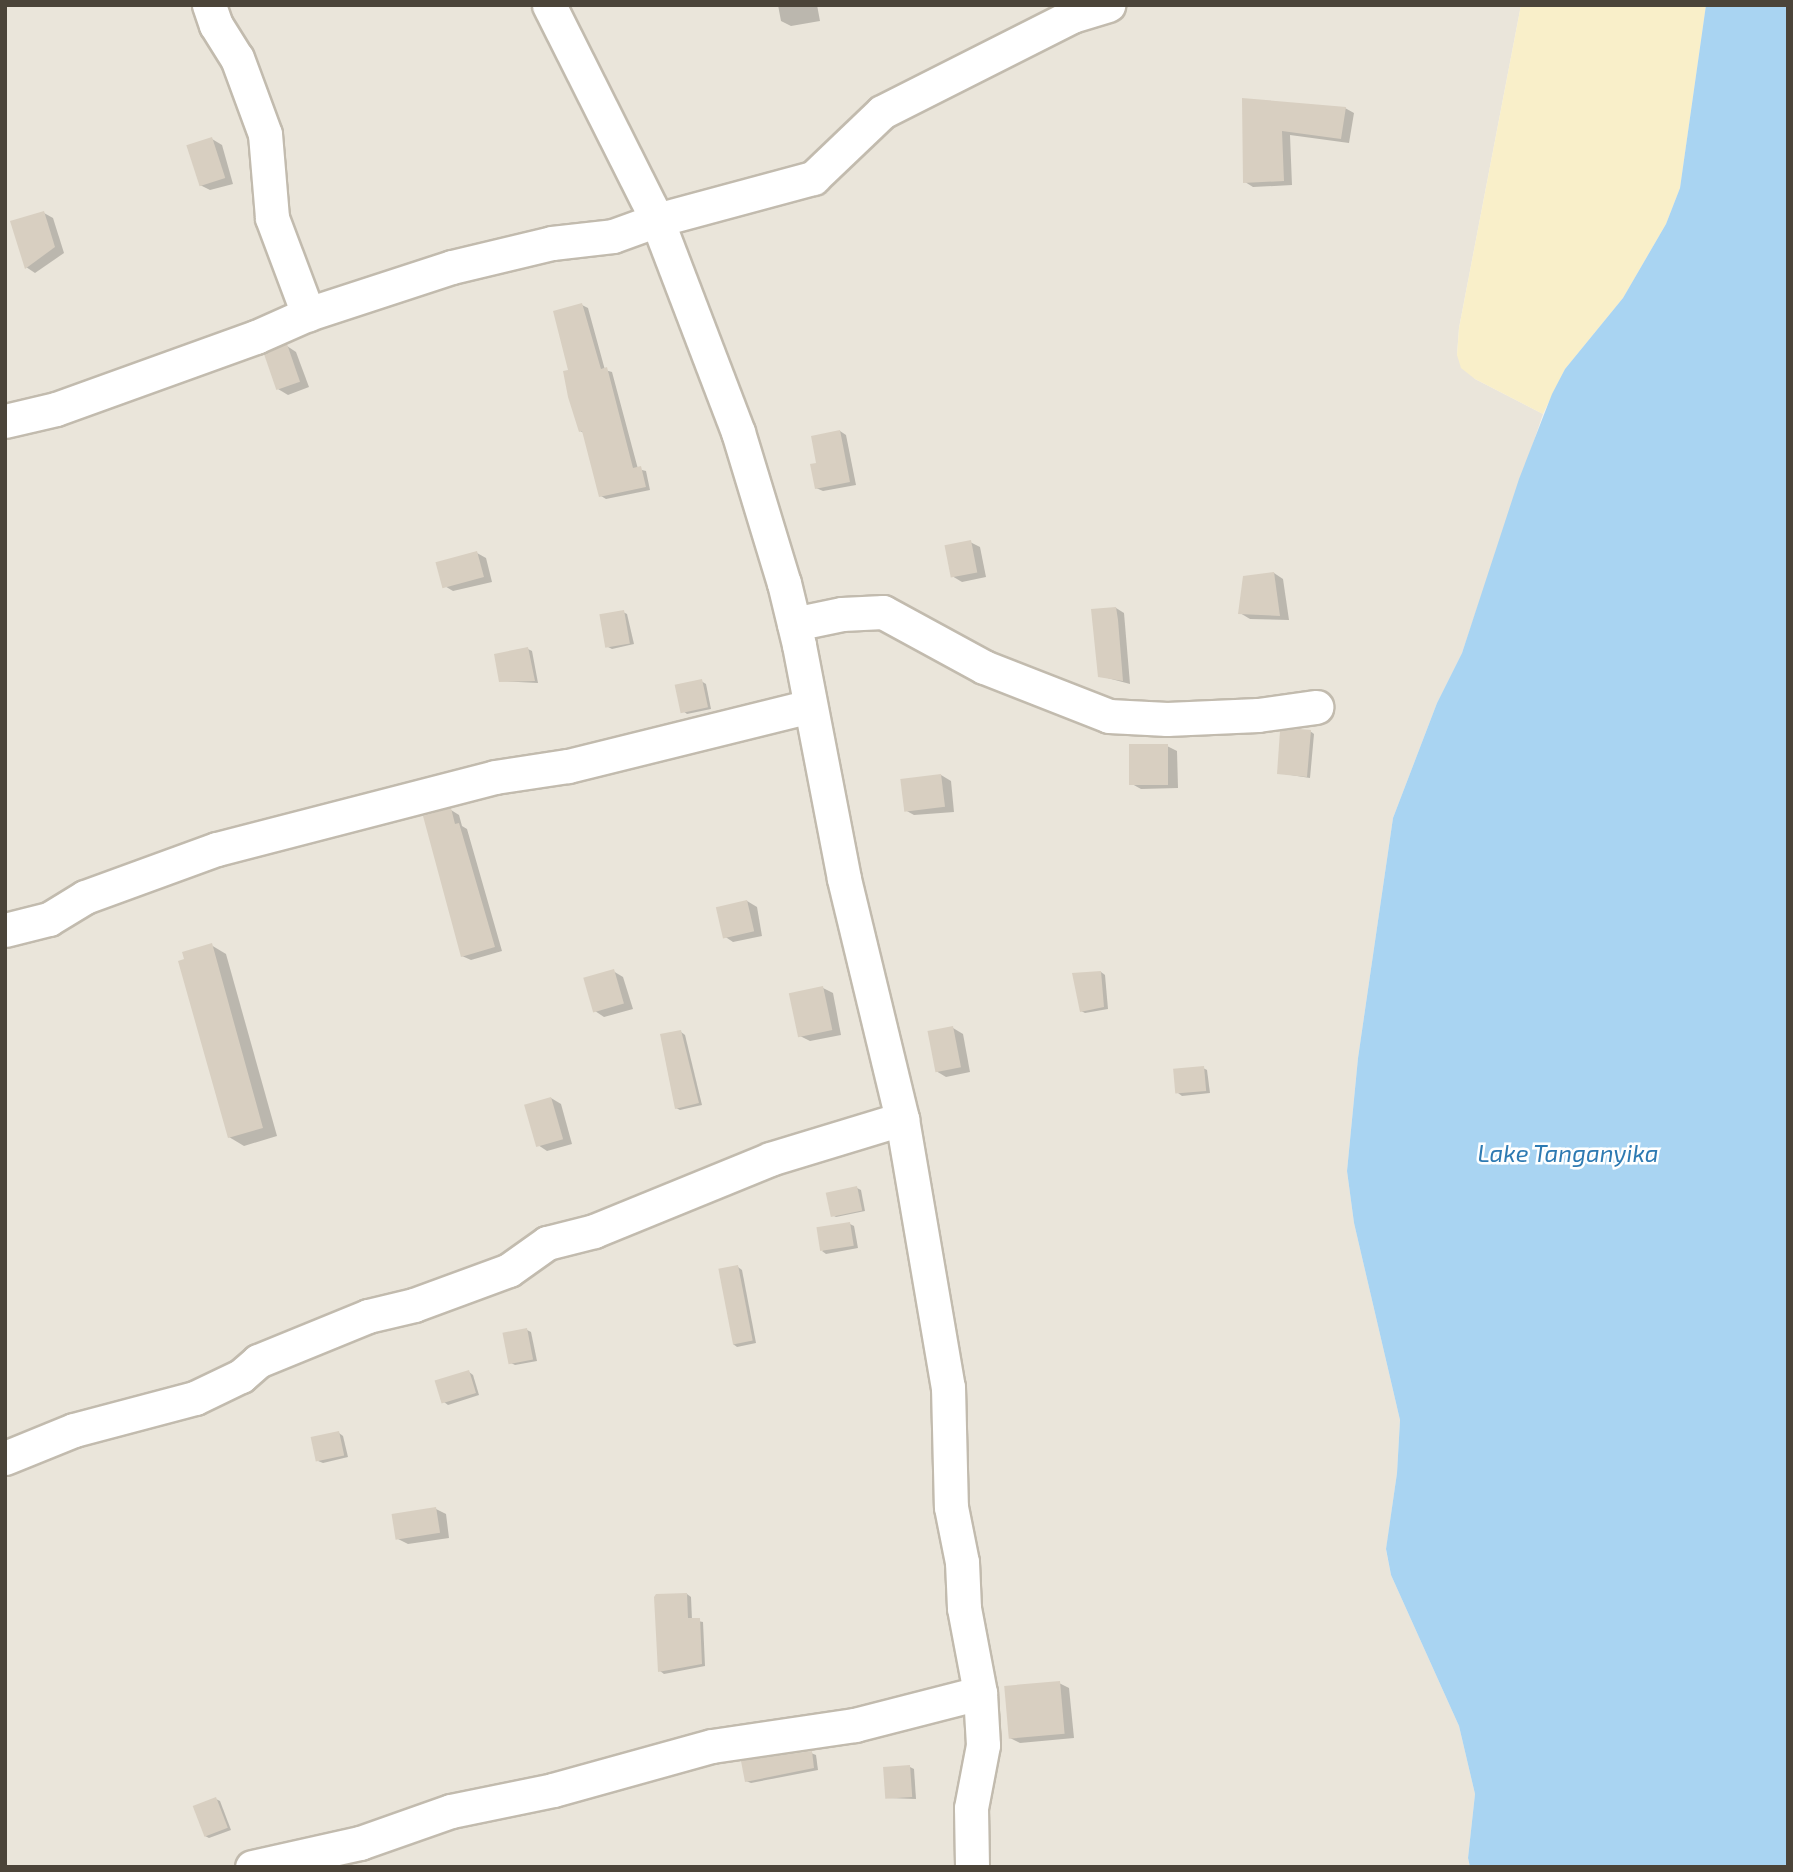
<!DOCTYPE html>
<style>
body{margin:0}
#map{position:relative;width:1793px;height:1872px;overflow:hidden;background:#f6f3ec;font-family:"Exo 2",sans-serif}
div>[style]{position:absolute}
.residential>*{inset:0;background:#eae5da}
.sand>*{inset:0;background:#f9efc9}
.water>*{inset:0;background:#a9d4f2}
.shadow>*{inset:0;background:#0003}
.building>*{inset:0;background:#d8cfc1;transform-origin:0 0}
.roads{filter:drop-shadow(2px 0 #c2bbae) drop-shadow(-2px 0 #c2bbae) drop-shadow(0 2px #c2bbae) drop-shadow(0 -2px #c2bbae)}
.minor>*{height:33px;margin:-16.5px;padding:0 16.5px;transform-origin:16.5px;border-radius:16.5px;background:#fff}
span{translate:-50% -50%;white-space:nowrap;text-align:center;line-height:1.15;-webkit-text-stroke:5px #fff;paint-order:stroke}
.water-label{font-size:24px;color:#2e7ab2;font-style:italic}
.frame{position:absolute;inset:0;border:7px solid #4b4439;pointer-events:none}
</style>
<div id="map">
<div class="residential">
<div style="clip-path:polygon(5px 5px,1521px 5px,1459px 328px,1457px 355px,1475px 379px,1543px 414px,1462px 653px,1437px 703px,1393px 818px,1358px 1058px,1347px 1171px,1354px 1223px,1400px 1420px,1397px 1473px,1386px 1550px,1391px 1575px,1459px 1726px,1475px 1794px,1468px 1858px,1470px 1867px,5px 1867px)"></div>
</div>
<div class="sand">
<div style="clip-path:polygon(1521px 5px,1706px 5px,1680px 188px,1666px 224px,1623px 298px,1565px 369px,1543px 414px,1475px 379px,1461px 368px,1457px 355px,1459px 328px)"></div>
</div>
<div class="water">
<div style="clip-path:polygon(1706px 5px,1788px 5px,1788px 1867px,1470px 1867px,1468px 1858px,1475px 1794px,1459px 1726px,1391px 1575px,1386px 1549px,1397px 1473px,1400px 1420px,1354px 1223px,1347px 1171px,1358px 1058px,1393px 818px,1437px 703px,1462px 653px,1519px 479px,1552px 394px,1565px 369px,1623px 298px,1666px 224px,1680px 188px)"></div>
</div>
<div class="shadow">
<div style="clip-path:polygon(778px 5px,817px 5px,820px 21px,791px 26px,781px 21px)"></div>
<div style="clip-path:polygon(1244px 100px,1345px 108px,1354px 113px,1349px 143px,1290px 135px,1292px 185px,1253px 187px,1245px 182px)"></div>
<div style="clip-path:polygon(212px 139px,222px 145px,233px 184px,210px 190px,200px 185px)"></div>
<div style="clip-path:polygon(44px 213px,53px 218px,64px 253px,35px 273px,26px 267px)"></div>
<div style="clip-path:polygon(582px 305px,588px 308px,605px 370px,612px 372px,638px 469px,646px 471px,650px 490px,606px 499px,601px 496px,584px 433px,580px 431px,570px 371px)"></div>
<div style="clip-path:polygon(287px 346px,296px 352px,309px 387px,288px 395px,278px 389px)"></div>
<div style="clip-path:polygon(840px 431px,846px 435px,856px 485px,823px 491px,816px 488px)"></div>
<div style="clip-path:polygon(970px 542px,980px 547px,986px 577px,962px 582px,952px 576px)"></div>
<div style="clip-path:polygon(477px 553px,486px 558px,492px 582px,453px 591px,443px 585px)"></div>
<div style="clip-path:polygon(1274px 573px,1283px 579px,1289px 620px,1250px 619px,1240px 613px)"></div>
<div style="clip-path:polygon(1116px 608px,1124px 613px,1130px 684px,1100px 676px)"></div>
<div style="clip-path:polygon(623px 612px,627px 614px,634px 644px,612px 649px,608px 647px)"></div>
<div style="clip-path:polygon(528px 649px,532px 651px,538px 683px,501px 681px)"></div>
<div style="clip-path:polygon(701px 681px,706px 684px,711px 709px,687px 714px,683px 711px)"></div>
<div style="clip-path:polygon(1310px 731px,1314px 734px,1310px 778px,1278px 773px)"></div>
<div style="clip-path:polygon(1167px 746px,1177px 751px,1178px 788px,1141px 789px,1132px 784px)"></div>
<div style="clip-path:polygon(941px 775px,951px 781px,954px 812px,914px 815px,905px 810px)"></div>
<div style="clip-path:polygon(451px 810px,459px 815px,462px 826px,467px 829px,502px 951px,471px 960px,462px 956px)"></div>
<div style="clip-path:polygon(747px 901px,757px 907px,762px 936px,733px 942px,724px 936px)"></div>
<div style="clip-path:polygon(211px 945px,226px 954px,277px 1136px,244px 1146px,229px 1137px)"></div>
<div style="clip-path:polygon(613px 971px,623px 977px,633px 1009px,604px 1017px,595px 1011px)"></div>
<div style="clip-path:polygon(1101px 972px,1105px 975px,1108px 1009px,1085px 1013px,1081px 1011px)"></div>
<div style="clip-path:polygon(823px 988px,833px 993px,841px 1035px,810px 1041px,800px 1036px)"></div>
<div style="clip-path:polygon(953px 1028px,963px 1034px,970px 1072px,946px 1077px,936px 1071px)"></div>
<div style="clip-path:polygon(681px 1032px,685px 1035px,702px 1105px,680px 1110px,676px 1108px)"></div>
<div style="clip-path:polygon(1203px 1068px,1207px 1070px,1210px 1093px,1182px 1096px,1178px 1093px)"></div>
<div style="clip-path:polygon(551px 1098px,561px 1104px,572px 1144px,547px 1151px,538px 1145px)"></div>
<div style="clip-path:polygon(857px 1188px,861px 1190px,865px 1211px,836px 1217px,832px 1215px)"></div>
<div style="clip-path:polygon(850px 1224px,854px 1226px,858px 1248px,826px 1254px,822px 1251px)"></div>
<div style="clip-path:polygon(738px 1267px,742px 1270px,756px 1343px,737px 1347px,733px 1344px)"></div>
<div style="clip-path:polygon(527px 1330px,531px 1332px,537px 1361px,515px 1365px,511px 1363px)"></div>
<div style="clip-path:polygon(469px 1372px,473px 1375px,479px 1395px,448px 1405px,444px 1402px)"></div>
<div style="clip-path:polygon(339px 1433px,343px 1436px,348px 1457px,323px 1463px,318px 1461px)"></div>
<div style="clip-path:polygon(436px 1509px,446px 1514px,449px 1538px,408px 1544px,398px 1539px)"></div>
<div style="clip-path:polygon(687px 1594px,691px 1597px,692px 1620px,703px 1622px,705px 1666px,664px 1674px,660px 1671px)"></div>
<div style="clip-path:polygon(1059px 1683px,1069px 1688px,1074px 1738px,1020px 1743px,1010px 1738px)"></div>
<div style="clip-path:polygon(811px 1753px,816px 1755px,818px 1770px,751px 1783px,746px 1781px)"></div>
<div style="clip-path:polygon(910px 1767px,914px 1769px,916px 1799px,887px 1798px)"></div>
<div style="clip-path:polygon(216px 1799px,220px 1801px,231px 1830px,209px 1838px,205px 1836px)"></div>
</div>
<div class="building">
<div style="clip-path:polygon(1242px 98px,1346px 107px,1341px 139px,1282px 131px,1284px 181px,1243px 183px)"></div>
<div style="left:212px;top:137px;width:43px;height:27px;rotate:72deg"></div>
<div style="clip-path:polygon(44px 211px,55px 247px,25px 269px,10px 221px)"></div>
<div style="clip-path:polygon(582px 303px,601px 369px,607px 367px,633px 468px,641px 466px,646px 487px,599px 497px,582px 431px,579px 432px,568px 397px,563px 371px,568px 370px,553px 311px)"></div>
<div style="left:287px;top:344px;width:40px;height:25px;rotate:71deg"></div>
<div style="clip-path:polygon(840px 430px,850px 482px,815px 489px,810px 464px,816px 463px,811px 436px)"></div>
<div style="left:971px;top:540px;width:33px;height:27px;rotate:79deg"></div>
<div style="left:477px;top:551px;width:27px;height:43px;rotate:75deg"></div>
<div style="clip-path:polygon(1274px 572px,1280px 616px,1238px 614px,1243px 576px)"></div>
<div style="clip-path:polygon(1116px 607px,1118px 620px,1123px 681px,1098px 677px,1091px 609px)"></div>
<div style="left:624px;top:610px;width:34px;height:25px;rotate:80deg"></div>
<div style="clip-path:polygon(528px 647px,535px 681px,499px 682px,494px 654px)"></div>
<div style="left:702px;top:679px;width:29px;height:28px;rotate:78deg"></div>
<div style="clip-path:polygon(1299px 729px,1311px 730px,1307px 777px,1277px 774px,1280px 731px)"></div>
<div style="left:1129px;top:744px;width:39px;height:41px"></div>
<div style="left:941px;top:774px;width:33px;height:41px;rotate:83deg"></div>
<div style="clip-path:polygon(451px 808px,455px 824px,459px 823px,495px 947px,461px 957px,423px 816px)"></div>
<div style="left:747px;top:900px;width:32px;height:32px;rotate:77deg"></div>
<div style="clip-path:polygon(212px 943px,263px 1128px,228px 1138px,178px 961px,184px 959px,182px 952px)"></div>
<div style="left:614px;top:969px;width:36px;height:32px;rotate:74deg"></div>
<div style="clip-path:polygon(1101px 971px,1104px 1007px,1080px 1012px,1072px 973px)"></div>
<div style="left:823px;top:986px;width:45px;height:35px;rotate:78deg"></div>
<div style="left:953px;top:1026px;width:42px;height:26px;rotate:79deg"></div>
<div style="clip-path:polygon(681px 1030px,699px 1103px,675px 1109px,660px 1034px)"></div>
<div style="left:1204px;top:1066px;width:25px;height:31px;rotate:85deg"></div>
<div style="left:551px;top:1097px;width:44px;height:28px;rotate:74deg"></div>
<div style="left:857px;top:1186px;width:25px;height:32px;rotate:78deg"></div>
<div style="left:850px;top:1222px;width:24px;height:34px;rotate:81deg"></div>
<div style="left:738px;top:1265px;width:77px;height:20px;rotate:79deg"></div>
<div style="left:527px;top:1328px;width:32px;height:25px;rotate:79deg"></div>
<div style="left:469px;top:1370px;width:24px;height:36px;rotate:73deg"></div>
<div style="left:339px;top:1431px;width:25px;height:29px;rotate:78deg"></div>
<div style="left:436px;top:1507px;width:26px;height:45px;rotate:81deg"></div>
<div style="clip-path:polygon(687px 1593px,688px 1618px,700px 1618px,702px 1664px,658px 1672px,654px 1597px,656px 1594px)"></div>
<div style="left:1060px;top:1681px;width:53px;height:56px;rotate:85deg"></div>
<div style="clip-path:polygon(812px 1751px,814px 1768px,745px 1782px,741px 1761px)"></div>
<div style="left:910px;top:1765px;width:32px;height:27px;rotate:86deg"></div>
<div style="left:216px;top:1797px;width:33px;height:25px;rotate:69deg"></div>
</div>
<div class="roads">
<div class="minor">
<div style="left:209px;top:5px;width:21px;rotate:71deg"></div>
<div style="left:216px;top:25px;width:39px;rotate:58deg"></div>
<div style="left:237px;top:58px;width:81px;rotate:69.8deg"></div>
<div style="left:265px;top:134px;width:84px;rotate:85.2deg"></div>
<div style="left:272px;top:218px;width:103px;rotate:69.4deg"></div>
<div style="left:549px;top:5px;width:241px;rotate:63.3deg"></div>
<div style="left:657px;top:220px;width:227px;rotate:69.1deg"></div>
<div style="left:738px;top:432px;width:158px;rotate:73.1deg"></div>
<div style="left:784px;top:583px;width:64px;rotate:76.4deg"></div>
<div style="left:799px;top:645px;width:238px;rotate:79.1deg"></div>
<div style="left:844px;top:879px;width:247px;rotate:76.4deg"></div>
<div style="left:902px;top:1119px;width:272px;rotate:80.3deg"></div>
<div style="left:948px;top:1387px;width:120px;rotate:88.6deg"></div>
<div style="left:951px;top:1507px;width:56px;rotate:78.7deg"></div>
<div style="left:962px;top:1562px;width:46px;rotate:87.5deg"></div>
<div style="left:964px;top:1608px;width:86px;rotate:79.3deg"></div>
<div style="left:980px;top:1693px;width:52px;rotate:86.7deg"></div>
<div style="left:983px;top:1745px;width:64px;rotate:100.8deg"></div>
<div style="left:971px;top:1808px;width:59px;rotate:89deg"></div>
<div style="left:5px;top:421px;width:52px;rotate:-13.2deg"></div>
<div style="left:56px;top:409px;width:213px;rotate:-19.8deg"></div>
<div style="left:256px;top:337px;width:57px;rotate:-23.9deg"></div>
<div style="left:308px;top:314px;width:151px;rotate:-18.1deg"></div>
<div style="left:452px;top:267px;width:103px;rotate:-13.5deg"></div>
<div style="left:552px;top:243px;width:61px;rotate:-6.5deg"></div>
<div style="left:613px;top:236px;width:47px;rotate:-20deg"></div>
<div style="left:657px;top:220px;width:162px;rotate:-15.1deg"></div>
<div style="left:813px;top:178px;width:95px;rotate:-43.7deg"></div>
<div style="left:882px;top:112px;width:213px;rotate:-26.8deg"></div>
<div style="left:1072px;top:16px;width:38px;rotate:-17deg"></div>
<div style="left:794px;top:624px;width:49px;rotate:-11.8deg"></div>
<div style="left:842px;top:614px;width:41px;rotate:-2.8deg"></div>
<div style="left:883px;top:612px;width:115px;rotate:28.6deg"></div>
<div style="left:984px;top:667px;width:134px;rotate:21.4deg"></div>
<div style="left:1109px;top:716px;width:58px;rotate:3deg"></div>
<div style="left:1167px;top:719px;width:91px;rotate:-2.5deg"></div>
<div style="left:1258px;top:715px;width:59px;rotate:-7.9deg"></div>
<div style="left:5px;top:930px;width:45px;rotate:-14deg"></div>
<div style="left:49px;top:919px;width:42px;rotate:-31.4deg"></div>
<div style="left:85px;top:897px;width:140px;rotate:-20deg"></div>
<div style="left:217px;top:849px;width:287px;rotate:-14.5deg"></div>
<div style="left:495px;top:777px;width:74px;rotate:-8.6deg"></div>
<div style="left:568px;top:766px;width:249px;rotate:-13.9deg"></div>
<div style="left:5px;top:1458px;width:74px;rotate:-22.1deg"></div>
<div style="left:74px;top:1430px;width:125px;rotate:-14.8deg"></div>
<div style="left:195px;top:1398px;width:51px;rotate:-25.6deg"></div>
<div style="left:241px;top:1376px;width:23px;rotate:-41deg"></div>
<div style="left:258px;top:1361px;width:119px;rotate:-22.2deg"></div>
<div style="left:368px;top:1316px;width:47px;rotate:-13.4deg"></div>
<div style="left:414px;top:1305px;width:101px;rotate:-20.2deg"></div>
<div style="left:509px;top:1270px;width:47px;rotate:-35.4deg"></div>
<div style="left:547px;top:1243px;width:49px;rotate:-14.3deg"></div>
<div style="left:594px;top:1231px;width:190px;rotate:-22.2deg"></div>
<div style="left:770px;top:1159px;width:138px;rotate:-16.9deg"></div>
<div style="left:252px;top:1867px;width:111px;rotate:-12.5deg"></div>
<div style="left:360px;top:1843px;width:96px;rotate:-19.4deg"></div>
<div style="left:451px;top:1811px;width:104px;rotate:-11.6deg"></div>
<div style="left:553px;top:1790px;width:165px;rotate:-15.5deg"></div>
<div style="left:712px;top:1746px;width:145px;rotate:-8.4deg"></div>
<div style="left:855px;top:1725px;width:129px;rotate:-14.4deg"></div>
</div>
</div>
<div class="water-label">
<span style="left:1568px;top:1153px">Lake Tanganyika</span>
</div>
<div class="frame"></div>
</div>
